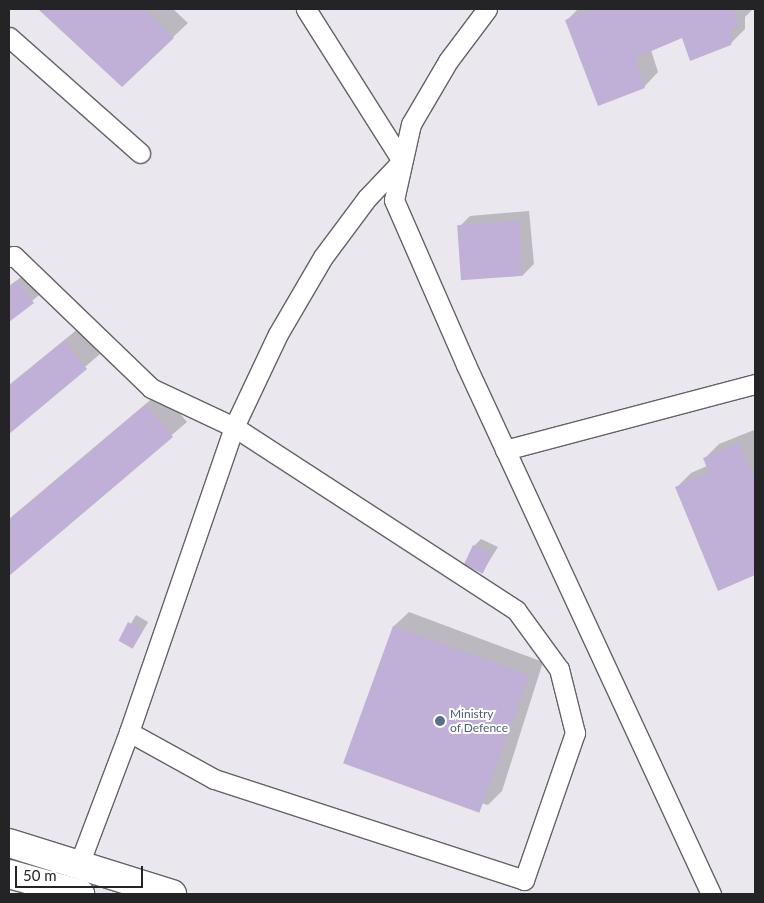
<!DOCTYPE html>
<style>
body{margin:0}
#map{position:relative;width:764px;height:903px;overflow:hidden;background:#eae7ef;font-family:Lato,sans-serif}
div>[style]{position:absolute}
.shadow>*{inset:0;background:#0003;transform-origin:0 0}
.building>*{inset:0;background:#c0b0d7;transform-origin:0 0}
.roads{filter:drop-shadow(1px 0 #646269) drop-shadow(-1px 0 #646269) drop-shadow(0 1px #646269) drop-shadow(0 -1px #646269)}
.minor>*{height:19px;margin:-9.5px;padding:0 9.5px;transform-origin:9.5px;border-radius:9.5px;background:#fff}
.highway>*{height:28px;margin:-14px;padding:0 14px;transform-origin:14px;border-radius:14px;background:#fff}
.dots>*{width:14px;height:14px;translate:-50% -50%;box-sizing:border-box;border:2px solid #fff;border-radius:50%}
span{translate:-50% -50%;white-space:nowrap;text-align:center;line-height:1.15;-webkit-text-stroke:4px #fff;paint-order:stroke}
.service-label{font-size:12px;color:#4e5e75}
.left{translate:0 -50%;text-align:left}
.frame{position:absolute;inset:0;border:10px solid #242326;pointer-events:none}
.scale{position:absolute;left:15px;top:866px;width:128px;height:22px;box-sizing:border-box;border:2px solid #242326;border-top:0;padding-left:6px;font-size:15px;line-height:18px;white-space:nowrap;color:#242326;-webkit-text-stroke:4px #fff;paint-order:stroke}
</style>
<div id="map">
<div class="shadow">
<div style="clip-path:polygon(40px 9px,173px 9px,188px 23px,122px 85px)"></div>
<div style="clip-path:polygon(578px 9px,753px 9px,745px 17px,745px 29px,730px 44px,683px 37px,651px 50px,658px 72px,644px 87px,567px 20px)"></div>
<div style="clip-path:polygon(529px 211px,534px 264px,523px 275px,459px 227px,470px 216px)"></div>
<div style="clip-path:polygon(29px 271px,44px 291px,9px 320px,9px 286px)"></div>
<div style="clip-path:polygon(79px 328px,100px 354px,9px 432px,9px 385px)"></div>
<div style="clip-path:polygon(161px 391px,187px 422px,9px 574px,9px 519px)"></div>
<div style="clip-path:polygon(754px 430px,755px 434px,755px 575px,677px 487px,691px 473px,707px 466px,704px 459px,719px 444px)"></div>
<div style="clip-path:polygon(481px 539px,498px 547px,483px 571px,474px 546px)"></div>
<div style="clip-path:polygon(409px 612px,543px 662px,502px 791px,488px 805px,353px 765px,394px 626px)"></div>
<div style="left:136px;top:615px;width:14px;height:31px;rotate:30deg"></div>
</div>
<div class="building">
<div style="clip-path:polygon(38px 9px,144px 9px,174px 38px,122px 87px)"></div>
<div style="clip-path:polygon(592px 9px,733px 9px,739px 25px,730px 30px,733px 37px,731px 45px,690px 61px,682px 38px,635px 58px,645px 88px,598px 106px,565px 20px)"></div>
<div style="left:519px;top:221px;width:55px;height:62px;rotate:86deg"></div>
<div style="clip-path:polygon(17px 281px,34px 303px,9px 322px,9px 288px)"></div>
<div style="clip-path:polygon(64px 341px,87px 369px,9px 434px,9px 386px)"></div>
<div style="clip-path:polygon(146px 405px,173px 437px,9px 576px,9px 520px)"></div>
<div style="clip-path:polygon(739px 443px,753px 476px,755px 475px,755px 575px,718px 591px,675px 487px,709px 473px,703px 458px)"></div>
<div style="left:473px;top:545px;width:21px;height:22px;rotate:25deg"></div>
<div style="left:128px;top:622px;width:16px;height:21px;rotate:27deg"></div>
<div style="left:393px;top:626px;width:145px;height:146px;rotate:20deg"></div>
</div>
<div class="roads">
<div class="minor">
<div style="left:487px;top:9px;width:65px;rotate:126.9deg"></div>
<div style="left:448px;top:61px;width:73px;rotate:120.4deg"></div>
<div style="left:411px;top:124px;width:78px;rotate:102.6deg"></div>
<div style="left:394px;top:200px;width:180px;rotate:66.4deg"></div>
<div style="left:466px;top:365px;width:583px;rotate:65.15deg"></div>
<div style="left:9px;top:37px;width:175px;rotate:41.5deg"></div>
<div style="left:9px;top:257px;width:5px;rotate:-11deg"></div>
<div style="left:14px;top:256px;width:190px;rotate:43.9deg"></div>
<div style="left:151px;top:388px;width:92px;rotate:25.2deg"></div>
<div style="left:234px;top:427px;width:323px;rotate:109deg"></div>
<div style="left:129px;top:732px;width:141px;rotate:110.7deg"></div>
<div style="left:505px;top:450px;width:259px;rotate:-14.8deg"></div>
<div style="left:129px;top:732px;width:97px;rotate:28.9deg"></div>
<div style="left:214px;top:779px;width:326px;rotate:18deg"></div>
<div style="left:524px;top:880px;width:156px;rotate:-70.9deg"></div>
<div style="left:575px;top:733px;width:66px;rotate:-104deg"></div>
<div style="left:559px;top:669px;width:73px;rotate:-126.1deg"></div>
<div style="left:516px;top:610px;width:336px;rotate:-147deg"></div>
<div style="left:234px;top:427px;width:103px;rotate:-64.7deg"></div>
<div style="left:278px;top:334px;width:89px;rotate:-59.7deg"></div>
<div style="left:323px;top:257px;width:74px;rotate:-53.3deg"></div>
<div style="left:367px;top:198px;width:51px;rotate:-46.6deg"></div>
<div style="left:402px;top:161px;width:180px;rotate:-122.3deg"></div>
</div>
<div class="highway">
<div style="left:9px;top:843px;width:171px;rotate:17.4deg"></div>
<div style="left:9px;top:874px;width:74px;rotate:15.7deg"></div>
</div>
</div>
<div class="dots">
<div style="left:440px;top:721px;background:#5c6f8a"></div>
</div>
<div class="service-label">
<span class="left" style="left:450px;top:721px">Ministry<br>of Defence</span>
</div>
<div class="frame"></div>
<div class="scale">50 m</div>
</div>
